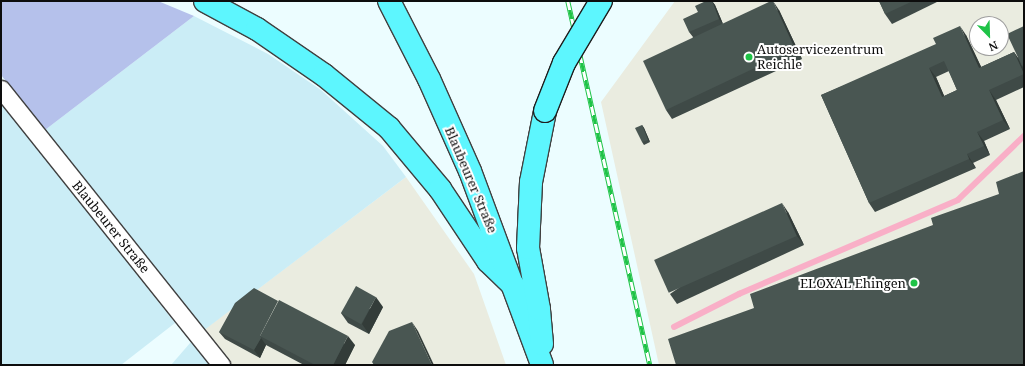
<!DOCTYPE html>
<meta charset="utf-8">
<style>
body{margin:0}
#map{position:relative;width:1025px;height:366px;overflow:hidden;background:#ecfdff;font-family:"Noto Serif",serif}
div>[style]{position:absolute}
.industrial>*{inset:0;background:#eaece0}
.farmland>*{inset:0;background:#cbedf6}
.green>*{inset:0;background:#b5c1eb}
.stream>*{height:5.5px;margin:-2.75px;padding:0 2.75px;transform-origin:2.75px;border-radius:2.75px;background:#f9afc7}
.roads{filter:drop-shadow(1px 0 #404040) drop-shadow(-1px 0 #404040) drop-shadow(0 1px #404040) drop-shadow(0 -1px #404040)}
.minor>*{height:17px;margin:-8.5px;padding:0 8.5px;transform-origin:8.5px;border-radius:8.5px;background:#fff}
.primary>*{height:22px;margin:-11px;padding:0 11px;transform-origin:11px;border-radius:11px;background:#5df6fe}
.rail>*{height:4.5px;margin-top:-2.25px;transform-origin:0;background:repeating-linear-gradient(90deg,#fff 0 9px,#1fc347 0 18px);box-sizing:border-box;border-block:1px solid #1fc347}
.bridges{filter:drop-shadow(1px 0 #1e1e1e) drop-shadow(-1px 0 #1e1e1e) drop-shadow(0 1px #1e1e1e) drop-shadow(0 -1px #1e1e1e)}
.primary-bridge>*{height:22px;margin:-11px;padding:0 11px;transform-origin:11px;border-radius:11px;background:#5df6fe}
.wall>*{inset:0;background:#3f4a47}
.shaded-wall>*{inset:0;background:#333c39}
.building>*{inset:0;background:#495652;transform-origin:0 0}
.dots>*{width:11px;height:11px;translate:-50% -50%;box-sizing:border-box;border:2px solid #fff;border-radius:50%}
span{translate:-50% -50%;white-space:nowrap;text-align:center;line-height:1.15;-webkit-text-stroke:4px #fff;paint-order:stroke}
.poi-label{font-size:13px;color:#0d0d0d}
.left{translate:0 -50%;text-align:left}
.right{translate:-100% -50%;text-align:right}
.street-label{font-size:13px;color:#0d0d0d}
.frame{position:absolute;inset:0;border:2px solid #0d0d0d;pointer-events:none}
.north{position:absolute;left:969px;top:16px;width:40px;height:40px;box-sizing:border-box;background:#fff;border:1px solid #9e9e9e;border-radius:50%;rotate:157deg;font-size:11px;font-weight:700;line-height:16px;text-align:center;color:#0d0d0d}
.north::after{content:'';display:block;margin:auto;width:14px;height:18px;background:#1fc347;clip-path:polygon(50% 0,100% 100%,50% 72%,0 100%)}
</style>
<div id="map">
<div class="industrial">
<div style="clip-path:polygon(evenodd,675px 1px,1024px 1px,1024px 365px,659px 365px,601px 102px,675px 1px,977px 24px,1001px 24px,1001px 48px,977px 48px,977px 24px)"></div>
<div style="clip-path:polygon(406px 177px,474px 274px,506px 365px,221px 365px,197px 335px)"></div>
</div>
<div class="farmland">
<div style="clip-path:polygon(194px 16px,268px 54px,321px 90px,383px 146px,406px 177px,203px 331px,45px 130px)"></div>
<div style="clip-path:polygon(1px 100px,175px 323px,121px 365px,1px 365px)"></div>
<div style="clip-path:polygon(197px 335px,221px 365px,171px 365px)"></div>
</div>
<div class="green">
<div style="clip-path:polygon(1px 1px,158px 1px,194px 16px,45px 130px,1px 75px)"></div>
</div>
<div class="stream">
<div style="left:674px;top:327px;width:73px;rotate:-26.9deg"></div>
<div style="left:739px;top:294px;width:238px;rotate:-23.2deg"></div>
<div style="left:958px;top:200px;width:92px;rotate:-44.1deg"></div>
</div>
<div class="roads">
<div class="minor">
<div style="left:1px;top:89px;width:353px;rotate:51.4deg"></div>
</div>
<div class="primary">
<div style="left:205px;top:1px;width:59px;rotate:28.3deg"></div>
<div style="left:257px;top:29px;width:81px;rotate:34.5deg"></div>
<div style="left:324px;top:75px;width:84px;rotate:39.2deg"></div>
<div style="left:389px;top:128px;width:80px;rotate:50.1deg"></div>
<div style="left:440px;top:189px;width:87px;rotate:56.3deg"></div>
<div style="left:488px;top:261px;width:36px;rotate:44deg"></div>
<div style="left:389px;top:1px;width:88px;rotate:62.9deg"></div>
<div style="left:429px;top:79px;width:101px;rotate:66deg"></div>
<div style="left:470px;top:171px;width:207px;rotate:69.6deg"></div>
<div style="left:542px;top:344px;width:35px;rotate:-95deg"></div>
<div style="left:539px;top:309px;width:62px;rotate:-100.2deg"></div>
<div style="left:528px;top:248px;width:66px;rotate:-87.4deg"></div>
<div style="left:531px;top:182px;width:72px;rotate:-78.8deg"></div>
</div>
</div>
<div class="rail">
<div style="left:568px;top:1px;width:373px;rotate:77.3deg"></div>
</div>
<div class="bridges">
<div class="primary-bridge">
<div style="left:545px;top:111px;width:52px;rotate:-68.4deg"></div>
<div style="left:564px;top:63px;width:72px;rotate:-59.2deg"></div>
</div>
</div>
<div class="wall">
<div style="clip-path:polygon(706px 1px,712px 1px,715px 5px,723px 24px,779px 10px,802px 59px,672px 119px,666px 110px,693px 37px,689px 32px,698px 12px)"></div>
<div style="clip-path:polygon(879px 1px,939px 1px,892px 24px,885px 14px)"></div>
<div style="clip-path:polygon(evenodd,1024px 26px,1024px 87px,996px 100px,1010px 129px,984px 141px,990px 155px,973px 163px,976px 168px,875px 212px,869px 203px,821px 95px,966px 35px,981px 67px,1014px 52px,1018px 58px,1024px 26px,949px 71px,957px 90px,944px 96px,936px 77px,949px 71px)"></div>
<div style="clip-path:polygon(642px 125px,644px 128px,650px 142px,644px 145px,642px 142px)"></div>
<div style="clip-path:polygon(788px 212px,804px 245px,677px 304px,670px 294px)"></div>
<div style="clip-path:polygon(383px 307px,369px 334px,348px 323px,341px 313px)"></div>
<div style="clip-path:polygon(219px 332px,355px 345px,345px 365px,304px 365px,266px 345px,260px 358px,225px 339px)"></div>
</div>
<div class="shaded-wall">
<div style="clip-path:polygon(712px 1px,715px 5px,723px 24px,719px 19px)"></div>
<div style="clip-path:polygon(773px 1px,779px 10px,802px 59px,795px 49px)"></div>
<div style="clip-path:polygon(960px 26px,966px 35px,986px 77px,979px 68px)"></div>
<div style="clip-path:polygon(1014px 52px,1020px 61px,1022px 66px,1024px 70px,1024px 74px)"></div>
<div style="clip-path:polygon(929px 68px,936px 77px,949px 107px,942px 97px)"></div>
<div style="clip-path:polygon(989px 90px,996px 100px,1010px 129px,1003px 120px)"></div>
<div style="clip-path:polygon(642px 125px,644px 128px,650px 142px,648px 140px)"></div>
<div style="clip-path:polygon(977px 132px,984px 141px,990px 155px,984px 146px)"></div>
<div style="clip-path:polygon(967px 154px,973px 163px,976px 168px,969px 159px)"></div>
<div style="clip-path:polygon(782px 203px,788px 212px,804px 245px,797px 236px)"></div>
<div style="clip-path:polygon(376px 297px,383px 307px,369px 334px,362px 324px)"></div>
<div style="clip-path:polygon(412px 322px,418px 331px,434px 365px,432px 365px)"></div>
<div style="clip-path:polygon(348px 336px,355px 345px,345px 365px,333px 365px)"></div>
<div style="clip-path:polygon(261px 338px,266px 345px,260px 358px,254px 350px)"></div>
</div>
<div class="building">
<div style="clip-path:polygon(706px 1px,712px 1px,719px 19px,689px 32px,683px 19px,698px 12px,695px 6px)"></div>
<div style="clip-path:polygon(771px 1px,773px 1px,795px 49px,666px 110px,643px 61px)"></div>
<div style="clip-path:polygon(879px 1px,913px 1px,885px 14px)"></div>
<div style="clip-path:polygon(evenodd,960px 26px,979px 68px,1014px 52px,1024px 74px,989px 90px,1003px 120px,977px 132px,984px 146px,967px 154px,969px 159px,869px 203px,821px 95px,936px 44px,933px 38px,960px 26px,944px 61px,957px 90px,942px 97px,929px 68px,944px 61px)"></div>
<div style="clip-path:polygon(1024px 26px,1024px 65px,1022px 66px,1007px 34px)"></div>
<div style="clip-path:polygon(642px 125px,648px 140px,642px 142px,635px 128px)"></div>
<div style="clip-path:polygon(1024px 171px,1024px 365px,676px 365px,668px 339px,754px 308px,750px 294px,933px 225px,931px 218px,999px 194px,996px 182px)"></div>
<div style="left:782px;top:203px;width:36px;height:140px;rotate:66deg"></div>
<div style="left:356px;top:286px;width:23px;height:31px;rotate:29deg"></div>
<div style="clip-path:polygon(254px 288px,278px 301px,260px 336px,261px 338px,254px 350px,219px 332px,235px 303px)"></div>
<div style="clip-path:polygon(279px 300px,348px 336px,333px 365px,315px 365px,260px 336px)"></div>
<div style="clip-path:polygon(412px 322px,432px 365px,374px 365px,372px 362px,389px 331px)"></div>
</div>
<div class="dots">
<div style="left:749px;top:57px;background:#1fc347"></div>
<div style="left:914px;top:283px;background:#1fc347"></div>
</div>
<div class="poi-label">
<span class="left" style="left:757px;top:57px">Autoservicezentrum<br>Reichle</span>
<span class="right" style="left:906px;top:283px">ELOXAL Ehingen</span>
</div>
<div class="street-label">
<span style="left:471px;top:180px;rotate:67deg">Blaubeurer Straße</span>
<span style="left:111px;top:227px;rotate:51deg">Blaubeurer Straße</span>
</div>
<div class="frame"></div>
<div class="north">N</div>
</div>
